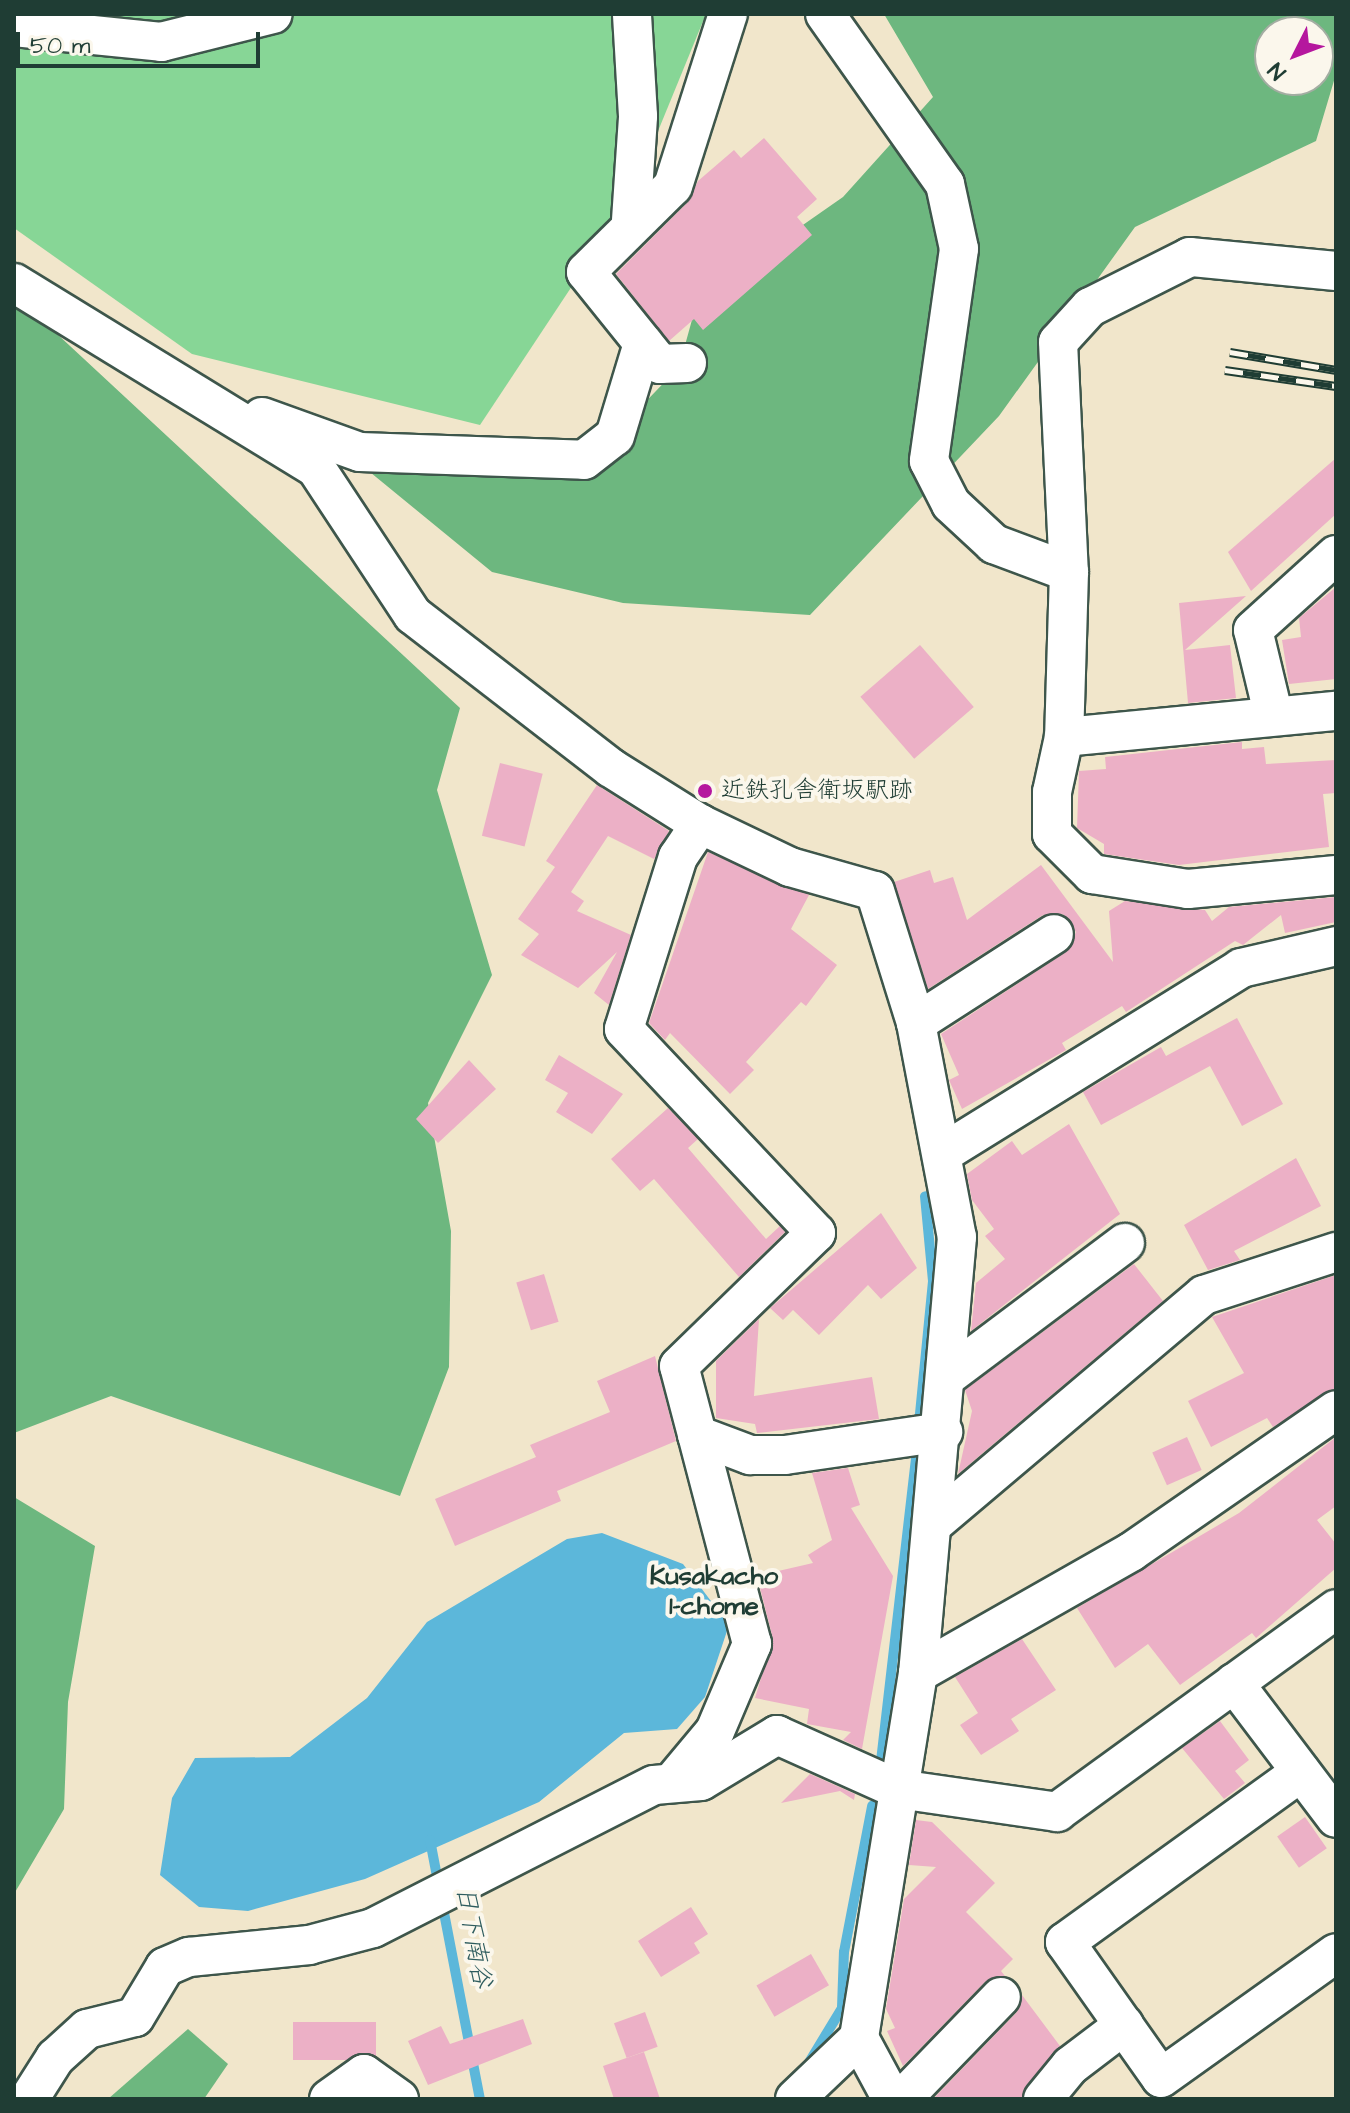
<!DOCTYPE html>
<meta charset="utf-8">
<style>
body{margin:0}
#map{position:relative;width:1350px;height:2113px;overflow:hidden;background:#f1e6cb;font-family:"Architects Daughter","Klee One",sans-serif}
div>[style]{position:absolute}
.green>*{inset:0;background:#87d696}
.forest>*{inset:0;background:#6db77f}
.water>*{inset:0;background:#5cb7da}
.stream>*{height:10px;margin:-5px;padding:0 5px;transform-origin:5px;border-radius:5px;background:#5cb7da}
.building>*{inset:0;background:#ecb0c6;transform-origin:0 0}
.roads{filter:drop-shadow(2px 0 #3e564b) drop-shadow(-2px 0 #3e564b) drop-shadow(0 2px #3e564b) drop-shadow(0 -2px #3e564b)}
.minor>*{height:38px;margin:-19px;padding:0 19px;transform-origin:19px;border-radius:19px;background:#fff}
.rail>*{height:9px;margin-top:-4.5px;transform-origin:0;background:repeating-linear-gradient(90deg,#fbf7ec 0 18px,#1f3d34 0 36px);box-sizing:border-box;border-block:2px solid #1f3d34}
.dots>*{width:22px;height:22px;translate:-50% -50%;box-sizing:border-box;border:4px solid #fbf7ec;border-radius:50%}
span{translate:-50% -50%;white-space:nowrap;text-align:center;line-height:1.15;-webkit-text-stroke:8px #fbf7ec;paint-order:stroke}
.poi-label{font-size:24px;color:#1f3d34}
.left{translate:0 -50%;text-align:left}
.neighbourhood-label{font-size:26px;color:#1f3d34;font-weight:700}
.water-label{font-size:26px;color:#2e5c5e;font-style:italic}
.frame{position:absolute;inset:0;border:16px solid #1f3d34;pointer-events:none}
.north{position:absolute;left:1254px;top:16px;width:80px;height:80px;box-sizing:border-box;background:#fbf7ec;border:2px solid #a3ada2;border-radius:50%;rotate:228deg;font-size:22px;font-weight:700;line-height:32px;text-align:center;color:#1f3d34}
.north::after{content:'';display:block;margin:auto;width:28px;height:36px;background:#b5179e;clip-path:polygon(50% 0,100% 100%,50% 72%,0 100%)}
.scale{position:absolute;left:16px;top:32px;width:244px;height:36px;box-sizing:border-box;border:4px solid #1f3d34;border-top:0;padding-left:10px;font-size:24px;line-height:28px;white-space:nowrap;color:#1f3d34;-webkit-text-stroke:6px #fbf7ec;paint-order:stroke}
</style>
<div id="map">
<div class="green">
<div style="clip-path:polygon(14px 14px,706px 14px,631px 197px,480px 425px,192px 354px,14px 228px)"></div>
</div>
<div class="forest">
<div style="clip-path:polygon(evenodd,884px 14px,1336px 14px,1336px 74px,1316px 141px,1135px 227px,999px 416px,810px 615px,623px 603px,492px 572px,365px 468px,607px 442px,679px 367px,698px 298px,843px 197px,933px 97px,884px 14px,1270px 32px,1318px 32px,1318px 80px,1270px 80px,1270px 32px)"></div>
<div style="clip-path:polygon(14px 294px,460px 708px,437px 790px,492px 975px,428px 1103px,451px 1231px,449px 1367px,400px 1496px,111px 1396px,14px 1433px)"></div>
<div style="clip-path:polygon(14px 1497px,95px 1546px,68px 1702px,64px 1809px,14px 1894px)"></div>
<div style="clip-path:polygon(188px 2029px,228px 2064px,204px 2099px,108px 2099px)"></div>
</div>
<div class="water">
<div style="clip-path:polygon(602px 1533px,683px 1564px,729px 1625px,705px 1697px,677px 1729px,624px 1733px,539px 1802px,365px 1879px,248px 1911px,199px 1907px,160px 1875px,172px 1798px,195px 1758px,290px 1757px,367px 1698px,427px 1622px,567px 1539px)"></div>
</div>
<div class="stream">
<div style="left:919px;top:1424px;width:144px;rotate:-84.4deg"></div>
<div style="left:933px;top:1281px;width:85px;rotate:-95.4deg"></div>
<div style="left:881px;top:1761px;width:315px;rotate:-83.4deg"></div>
<div style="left:430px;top:1840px;width:264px;rotate:79.1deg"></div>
<div style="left:808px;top:2064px;width:66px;rotate:-58.7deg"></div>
<div style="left:842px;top:2008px;width:56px;rotate:-88deg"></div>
<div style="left:844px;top:1952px;width:149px;rotate:-79.1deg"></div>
</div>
<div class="building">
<div style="clip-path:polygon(764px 138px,817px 199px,797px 217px,812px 235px,703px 330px,694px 319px,669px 341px,616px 274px,688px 202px,698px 181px,734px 150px,741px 158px)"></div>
<div style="clip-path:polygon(1336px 458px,1336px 514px,1251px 591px,1228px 552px)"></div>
<div style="clip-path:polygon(1336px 587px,1336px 679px,1289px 684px,1282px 640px,1301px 637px,1299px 618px)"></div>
<div style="clip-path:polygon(1246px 596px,1185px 650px,1230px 645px,1236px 698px,1188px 703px,1179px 603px)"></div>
<div style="left:920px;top:645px;width:82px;height:79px;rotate:49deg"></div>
<div style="clip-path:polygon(1242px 742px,1242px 749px,1264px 747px,1266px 764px,1336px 760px,1336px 793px,1323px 794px,1329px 847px,1179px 865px,1104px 854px,1104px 844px,1077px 828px,1079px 771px,1106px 769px,1105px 757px)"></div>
<div style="left:500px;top:763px;width:44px;height:75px;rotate:14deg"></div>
<div style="clip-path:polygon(597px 785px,669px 831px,654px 859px,608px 836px,571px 892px,584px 901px,577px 911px,631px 935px,609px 1005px,594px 993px,617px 952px,578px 988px,521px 955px,539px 934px,518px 919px,555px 867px,546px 861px)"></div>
<div style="clip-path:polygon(708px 852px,809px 895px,791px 929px,837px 965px,806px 1006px,801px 1002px,746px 1062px,754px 1070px,730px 1094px,670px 1033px,665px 1040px,649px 1023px)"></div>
<div style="clip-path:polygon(1041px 865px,1113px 962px,1109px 911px,1125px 901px,1205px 910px,1212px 921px,1229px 907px,1336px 897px,1336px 922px,1285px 933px,1281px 915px,1243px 945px,1235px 941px,1126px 1012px,1122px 1006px,1062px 1043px,1066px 1050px,962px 1109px,949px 1080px,959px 1075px,941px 1034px,1066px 952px,1076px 932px,1063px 914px,1043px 915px,928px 989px,894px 882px,930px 870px,934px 883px,953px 877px,967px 920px)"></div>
<div style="clip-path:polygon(1237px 1018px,1283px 1104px,1242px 1126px,1210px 1066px,1101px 1125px,1083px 1092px,1161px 1047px,1166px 1056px)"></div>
<div style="clip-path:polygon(559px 1055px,623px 1094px,592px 1134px,556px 1112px,568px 1093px,545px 1080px)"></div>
<div style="clip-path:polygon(469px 1060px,496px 1089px,438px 1143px,416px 1119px)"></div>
<div style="clip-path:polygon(668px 1108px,698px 1139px,688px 1148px,766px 1239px,780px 1226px,785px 1232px,739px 1277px,654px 1179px,640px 1191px,611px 1159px)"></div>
<div style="clip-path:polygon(1069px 1124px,1120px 1214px,971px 1331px,976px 1283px,1005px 1259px,985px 1236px,994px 1229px,972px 1200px,967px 1174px,1012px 1141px,1022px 1155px)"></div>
<div style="clip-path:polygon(1296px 1158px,1321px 1206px,1234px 1251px,1240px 1260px,1208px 1270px,1184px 1225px)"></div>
<div style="clip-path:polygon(881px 1213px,917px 1268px,881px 1299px,868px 1285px,819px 1335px,793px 1310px,783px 1320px,770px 1308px)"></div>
<div style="clip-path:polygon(1134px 1264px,1163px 1301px,958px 1474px,972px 1411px,965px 1390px)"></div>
<div style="left:544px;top:1274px;width:50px;height:29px;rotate:73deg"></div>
<div style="clip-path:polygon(1336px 1275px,1336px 1388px,1273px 1427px,1267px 1418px,1211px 1447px,1188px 1401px,1244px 1373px,1212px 1317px)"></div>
<div style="clip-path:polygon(759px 1319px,754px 1396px,872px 1377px,879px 1419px,757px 1433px,755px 1424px,716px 1418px,716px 1361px)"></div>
<div style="clip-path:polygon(655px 1356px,676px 1441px,557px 1491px,561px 1501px,455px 1546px,435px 1499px,536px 1457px,530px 1445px,610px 1412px,597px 1381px)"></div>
<div style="left:1187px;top:1437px;width:36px;height:38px;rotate:66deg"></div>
<div style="clip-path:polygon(1336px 1437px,1336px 1506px,1317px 1520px,1336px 1544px,1336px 1568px,1256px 1638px,1252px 1633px,1180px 1685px,1148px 1644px,1115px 1668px,1077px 1608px,1239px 1513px)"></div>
<div style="clip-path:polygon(848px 1468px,860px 1505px,851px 1508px,893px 1576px,862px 1749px,843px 1740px,851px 1732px,807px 1724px,809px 1709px,755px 1698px,773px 1639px,757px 1576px,813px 1563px,808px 1555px,832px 1540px,812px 1473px)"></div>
<div style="clip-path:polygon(1022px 1639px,1056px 1690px,1011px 1719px,1019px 1731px,981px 1755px,960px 1725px,978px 1713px,955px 1677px)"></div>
<div style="clip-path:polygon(1220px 1721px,1249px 1760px,1235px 1771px,1245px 1783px,1224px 1799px,1182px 1748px)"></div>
<div style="clip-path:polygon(810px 1774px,855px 1794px,854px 1800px,840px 1791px,781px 1803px)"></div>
<div style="left:1305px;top:1817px;width:38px;height:34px;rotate:55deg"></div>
<div style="clip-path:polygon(916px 1820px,932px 1822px,995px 1883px,966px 1912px,1013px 1959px,1001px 1971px,1005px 1976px,985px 1982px,903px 2066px,887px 2031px,895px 2028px,886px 2009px,904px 1899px,936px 1867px,909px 1865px)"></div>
<div style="clip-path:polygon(691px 1907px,708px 1934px,694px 1943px,700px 1953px,661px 1977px,638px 1941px)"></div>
<div style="left:811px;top:1954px;width:36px;height:63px;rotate:60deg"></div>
<div style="clip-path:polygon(1022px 1995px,1060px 2046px,1022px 2099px,933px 2099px,1017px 2012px)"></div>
<div style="left:645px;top:2012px;width:37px;height:33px;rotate:70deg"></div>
<div style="clip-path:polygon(523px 2019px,532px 2044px,428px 2085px,408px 2041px,441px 2026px,450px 2044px)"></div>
<div style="left:293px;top:2022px;width:83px;height:38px"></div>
<div style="clip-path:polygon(644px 2052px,660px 2099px,614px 2099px,603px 2066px)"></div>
</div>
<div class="roads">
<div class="minor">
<div style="left:825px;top:14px;width:208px;rotate:54.8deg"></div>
<div style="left:945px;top:184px;width:66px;rotate:77.8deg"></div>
<div style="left:959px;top:249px;width:214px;rotate:98.1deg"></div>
<div style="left:929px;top:461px;width:48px;rotate:62.9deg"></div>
<div style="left:951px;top:504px;width:59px;rotate:42.9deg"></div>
<div style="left:994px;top:544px;width:80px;rotate:20.5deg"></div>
<div style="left:14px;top:27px;width:148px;rotate:5.8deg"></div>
<div style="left:161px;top:42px;width:115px;rotate:-14deg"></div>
<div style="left:631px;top:220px;width:104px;rotate:-86.1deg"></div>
<div style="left:638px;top:116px;width:102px;rotate:-93.4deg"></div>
<div style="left:1336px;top:271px;width:147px;rotate:-174.5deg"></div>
<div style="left:1190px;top:257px;width:112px;rotate:153.4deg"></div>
<div style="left:1090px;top:307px;width:47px;rotate:132.4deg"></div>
<div style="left:1058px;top:342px;width:230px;rotate:87.3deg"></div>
<div style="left:1069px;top:572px;width:165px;rotate:91.7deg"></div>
<div style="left:1064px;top:737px;width:56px;rotate:102.3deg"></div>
<div style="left:1052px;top:792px;width:42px;rotate:90deg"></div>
<div style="left:1052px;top:834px;width:57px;rotate:45deg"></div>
<div style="left:1092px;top:874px;width:97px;rotate:8.9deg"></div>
<div style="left:1188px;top:889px;width:149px;rotate:-5.4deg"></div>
<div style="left:14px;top:283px;width:354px;rotate:31.5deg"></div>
<div style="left:316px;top:468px;width:176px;rotate:56.6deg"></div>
<div style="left:413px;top:615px;width:250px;rotate:37.7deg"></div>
<div style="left:611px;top:768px;width:105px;rotate:32.2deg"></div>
<div style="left:700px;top:824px;width:100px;rotate:25.5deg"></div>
<div style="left:790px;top:867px;width:88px;rotate:15.8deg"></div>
<div style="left:875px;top:891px;width:138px;rotate:72.7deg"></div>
<div style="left:916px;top:1023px;width:218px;rotate:79.2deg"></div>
<div style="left:957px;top:1237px;width:438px;rotate:95.1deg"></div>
<div style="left:918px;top:1673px;width:370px;rotate:99.2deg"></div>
<div style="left:859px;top:2038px;width:69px;rotate:61.6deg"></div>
<div style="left:687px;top:363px;width:27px;rotate:178deg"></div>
<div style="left:660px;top:364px;width:118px;rotate:-128.8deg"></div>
<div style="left:586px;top:272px;width:122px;rotate:-44.7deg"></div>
<div style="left:673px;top:186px;width:181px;rotate:-72.3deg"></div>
<div style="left:262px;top:417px;width:104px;rotate:19.7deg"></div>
<div style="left:360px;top:452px;width:224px;rotate:2deg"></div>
<div style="left:584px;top:460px;width:39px;rotate:-38deg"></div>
<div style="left:615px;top:436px;width:97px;rotate:-73.2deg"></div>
<div style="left:1273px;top:713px;width:85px;rotate:-103.5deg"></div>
<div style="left:1253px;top:630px;width:112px;rotate:-42.1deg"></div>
<div style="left:1064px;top:737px;width:273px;rotate:-5.5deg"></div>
<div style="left:916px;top:1023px;width:164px;rotate:-32.8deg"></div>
<div style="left:943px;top:1153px;width:351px;rotate:-31.8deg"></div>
<div style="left:1241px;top:968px;width:98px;rotate:-13deg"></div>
<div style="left:949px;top:1375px;width:220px;rotate:-36.9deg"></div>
<div style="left:697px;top:1435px;width:57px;rotate:20.7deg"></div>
<div style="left:750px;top:1455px;width:35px"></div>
<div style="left:785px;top:1455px;width:160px;rotate:-8.3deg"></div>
<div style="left:933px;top:1524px;width:355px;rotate:-40.2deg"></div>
<div style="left:1204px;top:1295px;width:139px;rotate:-18deg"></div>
<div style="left:918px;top:1673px;width:245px;rotate:-29.6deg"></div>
<div style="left:1131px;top:1552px;width:249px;rotate:-34.7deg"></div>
<div style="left:1234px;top:1683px;width:169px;rotate:52.9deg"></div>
<div style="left:1301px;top:1772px;width:291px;rotate:144.2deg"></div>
<div style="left:1065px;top:1942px;width:166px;rotate:54.8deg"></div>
<div style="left:1161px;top:2078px;width:215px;rotate:-35.5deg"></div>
<div style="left:675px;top:1779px;width:62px;rotate:-50.2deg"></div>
<div style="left:715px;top:1731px;width:95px;rotate:-67deg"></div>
<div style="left:752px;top:1644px;width:287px;rotate:-104.7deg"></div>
<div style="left:679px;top:1366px;width:191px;rotate:-44.2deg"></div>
<div style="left:816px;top:1233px;width:280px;rotate:-133.3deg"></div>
<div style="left:624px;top:1029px;width:180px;rotate:-72.6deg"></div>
<div style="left:678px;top:857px;width:40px;rotate:-56deg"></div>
<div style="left:29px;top:2099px;width:49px;rotate:-57.6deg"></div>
<div style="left:55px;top:2058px;width:43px;rotate:-42.2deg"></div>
<div style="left:87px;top:2029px;width:49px;rotate:-14deg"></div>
<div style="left:135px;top:2017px;width:58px;rotate:-59deg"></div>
<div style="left:165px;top:1967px;width:26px;rotate:-23deg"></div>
<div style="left:189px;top:1957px;width:121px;rotate:-5.7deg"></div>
<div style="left:309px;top:1945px;width:66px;rotate:-14.9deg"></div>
<div style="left:373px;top:1928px;width:315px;rotate:-27deg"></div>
<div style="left:654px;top:1785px;width:47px;rotate:-4.9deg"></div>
<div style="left:701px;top:1781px;width:89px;rotate:-31.2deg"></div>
<div style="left:777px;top:1735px;width:133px;rotate:24.1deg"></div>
<div style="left:898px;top:1789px;width:161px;rotate:8.2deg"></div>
<div style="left:1057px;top:1812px;width:345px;rotate:-36deg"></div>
<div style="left:329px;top:2099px;width:43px;rotate:-35.5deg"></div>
<div style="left:364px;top:2074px;width:43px;rotate:35.5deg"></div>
<div style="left:795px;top:2099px;width:88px;rotate:-43.6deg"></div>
<div style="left:902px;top:2099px;width:142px;rotate:-45.9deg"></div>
<div style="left:1043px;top:2099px;width:43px;rotate:-50.7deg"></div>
<div style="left:1070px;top:2066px;width:68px;rotate:-37.2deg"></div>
</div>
</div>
<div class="rail">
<div style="left:1230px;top:352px;width:108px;rotate:9.6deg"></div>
<div style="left:1225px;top:370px;width:112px;rotate:8.2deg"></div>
</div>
<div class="dots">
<div style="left:705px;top:791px;background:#b5179e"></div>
</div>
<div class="poi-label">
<span class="left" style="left:721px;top:791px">近鉄孔舎衛坂駅跡</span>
</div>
<div class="neighbourhood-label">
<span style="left:714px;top:1592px">Kusakacho<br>1-chome</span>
</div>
<div class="water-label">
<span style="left:473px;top:1937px;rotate:80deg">日下南谷</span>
</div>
<div class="frame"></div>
<div class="north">N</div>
<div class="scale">50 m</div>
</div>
